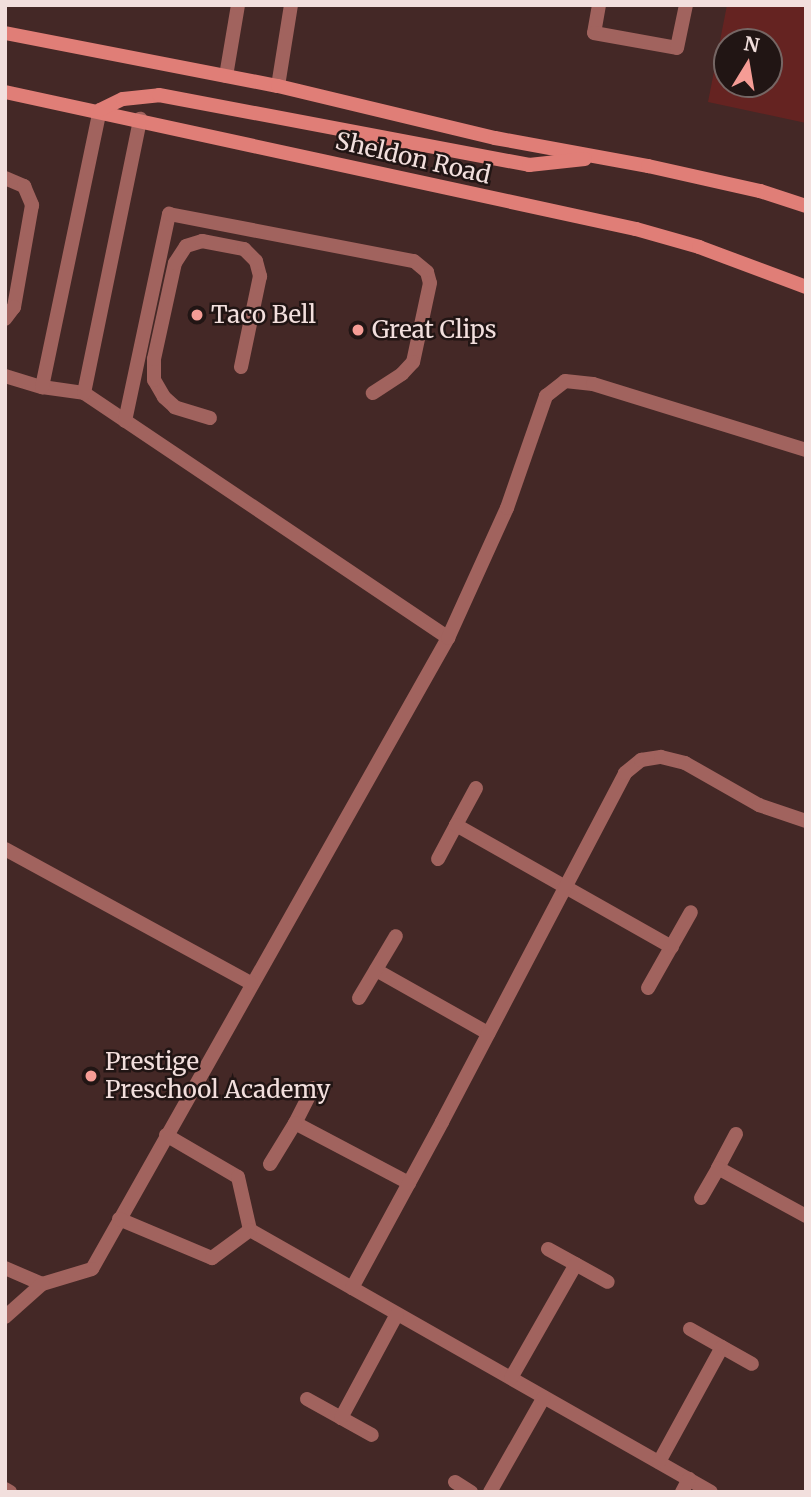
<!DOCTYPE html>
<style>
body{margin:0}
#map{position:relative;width:811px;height:1497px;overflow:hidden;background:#442826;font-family:Merriweather,serif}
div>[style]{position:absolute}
.green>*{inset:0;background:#652321}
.lane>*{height:14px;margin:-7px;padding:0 7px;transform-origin:7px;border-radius:7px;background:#a1635e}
.street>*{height:14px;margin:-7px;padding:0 7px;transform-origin:7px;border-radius:7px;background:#a1635e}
.secondary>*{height:14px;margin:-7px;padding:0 7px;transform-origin:7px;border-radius:7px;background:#e07e77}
.dots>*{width:19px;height:19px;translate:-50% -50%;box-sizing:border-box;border:4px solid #211514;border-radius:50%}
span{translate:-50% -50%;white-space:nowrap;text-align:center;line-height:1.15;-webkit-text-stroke:5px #211514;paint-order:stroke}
.street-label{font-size:24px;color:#f2dfdd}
.poi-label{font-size:24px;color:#f2dfdd}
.left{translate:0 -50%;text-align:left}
.frame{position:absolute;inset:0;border:7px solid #f2dfdd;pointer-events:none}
.north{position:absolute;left:713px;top:28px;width:70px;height:70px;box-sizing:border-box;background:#211514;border:2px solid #756664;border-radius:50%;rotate:11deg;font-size:19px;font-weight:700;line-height:28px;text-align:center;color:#f2dfdd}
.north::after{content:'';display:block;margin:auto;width:24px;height:32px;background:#f59c95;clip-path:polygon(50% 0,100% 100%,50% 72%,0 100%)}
</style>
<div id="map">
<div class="green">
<div style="clip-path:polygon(evenodd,727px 5px,806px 5px,806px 123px,708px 102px,727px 5px,727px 42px,769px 42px,769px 84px,727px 84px,727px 42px)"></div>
</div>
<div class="lane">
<div style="left:599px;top:5px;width:28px;rotate:100deg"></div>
<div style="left:594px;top:33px;width:84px;rotate:10.2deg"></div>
<div style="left:677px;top:48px;width:44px;rotate:-78.2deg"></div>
<div style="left:5px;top:178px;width:21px;rotate:23deg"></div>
<div style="left:24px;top:186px;width:21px;rotate:67deg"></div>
<div style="left:32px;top:205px;width:104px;rotate:100deg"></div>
<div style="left:14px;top:307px;width:15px;rotate:127deg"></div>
<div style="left:5px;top:376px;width:39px;rotate:17deg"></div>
<div style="left:42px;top:387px;width:42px;rotate:8.1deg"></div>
<div style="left:84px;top:393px;width:439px;rotate:33.9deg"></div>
<div style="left:448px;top:638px;width:724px;rotate:119.43deg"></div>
<div style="left:92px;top:1269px;width:52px;rotate:163.3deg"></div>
<div style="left:42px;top:1284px;width:40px;rotate:-156.6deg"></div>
<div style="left:42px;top:387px;width:283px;rotate:-78.2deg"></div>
<div style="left:84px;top:393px;width:280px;rotate:-78.4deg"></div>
<div style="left:210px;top:418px;width:37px;rotate:-163deg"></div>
<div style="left:175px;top:407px;width:15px;rotate:-138deg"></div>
<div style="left:164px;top:397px;width:20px;rotate:-120deg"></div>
<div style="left:154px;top:380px;width:21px;rotate:-90deg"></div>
<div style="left:154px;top:359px;width:98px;rotate:-77.7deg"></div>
<div style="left:175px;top:263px;width:20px;rotate:-57deg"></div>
<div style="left:186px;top:246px;width:17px;rotate:-17deg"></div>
<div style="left:202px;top:241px;width:43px;rotate:10.8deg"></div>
<div style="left:244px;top:249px;width:17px;rotate:45deg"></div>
<div style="left:256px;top:261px;width:16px;rotate:75deg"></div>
<div style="left:260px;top:276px;width:93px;rotate:101.8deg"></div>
<div style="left:125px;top:421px;width:212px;rotate:-78deg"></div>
<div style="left:169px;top:214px;width:249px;rotate:10.9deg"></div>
<div style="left:414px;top:261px;width:17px;rotate:40deg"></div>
<div style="left:427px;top:272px;width:11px;rotate:75deg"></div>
<div style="left:430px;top:283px;width:81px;rotate:102.1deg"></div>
<div style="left:413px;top:362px;width:16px;rotate:133deg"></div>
<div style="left:402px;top:374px;width:35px;rotate:147deg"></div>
<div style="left:456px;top:825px;width:42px;rotate:-61.6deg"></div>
<div style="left:5px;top:849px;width:280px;rotate:28.6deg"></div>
<div style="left:438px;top:859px;width:38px;rotate:-62deg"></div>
<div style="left:456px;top:825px;width:248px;rotate:29.5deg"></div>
<div style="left:376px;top:970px;width:129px;rotate:29.4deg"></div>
<div style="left:648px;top:988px;width:87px;rotate:-60.5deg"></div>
<div style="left:359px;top:998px;width:72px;rotate:-59.2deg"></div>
<div style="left:313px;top:1088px;width:39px;rotate:117deg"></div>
<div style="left:295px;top:1123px;width:129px;rotate:27.8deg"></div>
<div style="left:736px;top:1134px;width:38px;rotate:118deg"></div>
<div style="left:718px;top:1168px;width:100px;rotate:28.6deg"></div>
<div style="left:166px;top:1135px;width:83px;rotate:30.3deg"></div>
<div style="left:238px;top:1177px;width:54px;rotate:77.2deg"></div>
<div style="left:250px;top:1230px;width:530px;rotate:29.61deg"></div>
<div style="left:270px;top:1164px;width:48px;rotate:-58.6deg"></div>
<div style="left:701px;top:1198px;width:34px;rotate:-60deg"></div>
<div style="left:119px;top:1219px;width:101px;rotate:22.8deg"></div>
<div style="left:212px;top:1258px;width:47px;rotate:-36.4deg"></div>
<div style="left:548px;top:1249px;width:68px;rotate:28.8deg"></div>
<div style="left:352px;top:1288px;width:189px;rotate:-61.5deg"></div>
<div style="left:690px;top:1329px;width:71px;rotate:29.4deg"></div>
<div style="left:511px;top:1378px;width:131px;rotate:-60.3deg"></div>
<div style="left:307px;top:1399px;width:74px;rotate:29deg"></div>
<div style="left:341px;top:1418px;width:118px;rotate:-61.7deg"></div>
<div style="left:659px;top:1462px;width:131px;rotate:-61.3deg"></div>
<div style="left:455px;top:1482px;width:19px;rotate:32deg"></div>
<div style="left:490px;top:1492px;width:109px;rotate:-60.4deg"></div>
<div style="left:682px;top:1492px;width:15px;rotate:-62deg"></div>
</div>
<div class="street">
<div style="left:226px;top:76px;width:72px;rotate:-80.4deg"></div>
<div style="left:278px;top:86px;width:82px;rotate:-80.9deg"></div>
<div style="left:448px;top:638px;width:143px;rotate:-65.6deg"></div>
<div style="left:507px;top:508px;width:119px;rotate:-70.8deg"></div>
<div style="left:546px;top:396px;width:24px;rotate:-38deg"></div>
<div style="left:565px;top:381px;width:28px;rotate:6deg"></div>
<div style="left:593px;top:384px;width:223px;rotate:17.2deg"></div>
<div style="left:442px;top:1122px;width:394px;rotate:-62.3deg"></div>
<div style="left:625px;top:773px;width:21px;rotate:-39deg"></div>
<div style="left:641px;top:760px;width:20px;rotate:-9deg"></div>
<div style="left:661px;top:757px;width:25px;rotate:14deg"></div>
<div style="left:685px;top:763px;width:85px;rotate:29.6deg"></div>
<div style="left:759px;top:805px;width:50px;rotate:18.8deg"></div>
<div style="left:5px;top:1317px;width:50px;rotate:-41.7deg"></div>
<div style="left:5px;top:1489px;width:6px;rotate:31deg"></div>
</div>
<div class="secondary">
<div style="left:5px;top:33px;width:278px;rotate:11deg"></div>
<div style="left:278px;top:86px;width:223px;rotate:13.5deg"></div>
<div style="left:495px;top:138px;width:156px;rotate:10.4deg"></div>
<div style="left:648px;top:166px;width:115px;rotate:12.6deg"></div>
<div style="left:760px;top:191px;width:48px;rotate:18.1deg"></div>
<div style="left:5px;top:92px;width:646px;rotate:12.25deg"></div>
<div style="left:636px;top:229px;width:66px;rotate:15.9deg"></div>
<div style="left:699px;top:247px;width:114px;rotate:20.5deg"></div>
<div style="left:100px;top:110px;width:25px;rotate:-26deg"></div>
<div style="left:123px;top:99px;width:36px;rotate:-6deg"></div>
<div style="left:159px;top:95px;width:377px;rotate:10.7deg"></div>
<div style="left:529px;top:165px;width:56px;rotate:-6.1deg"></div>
</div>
<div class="dots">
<div style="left:197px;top:315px;background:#f59c95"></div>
<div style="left:358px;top:330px;background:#f59c95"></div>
<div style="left:91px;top:1076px;background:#f59c95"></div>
</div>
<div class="street-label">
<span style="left:413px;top:158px;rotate:13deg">Sheldon Road</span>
</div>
<div class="poi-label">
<span class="left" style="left:211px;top:315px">Taco Bell</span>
<span class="left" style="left:372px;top:330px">Great Clips</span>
<span class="left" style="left:105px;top:1076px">Prestige<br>Preschool Academy</span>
</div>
<div class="frame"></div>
<div class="north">N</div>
</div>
